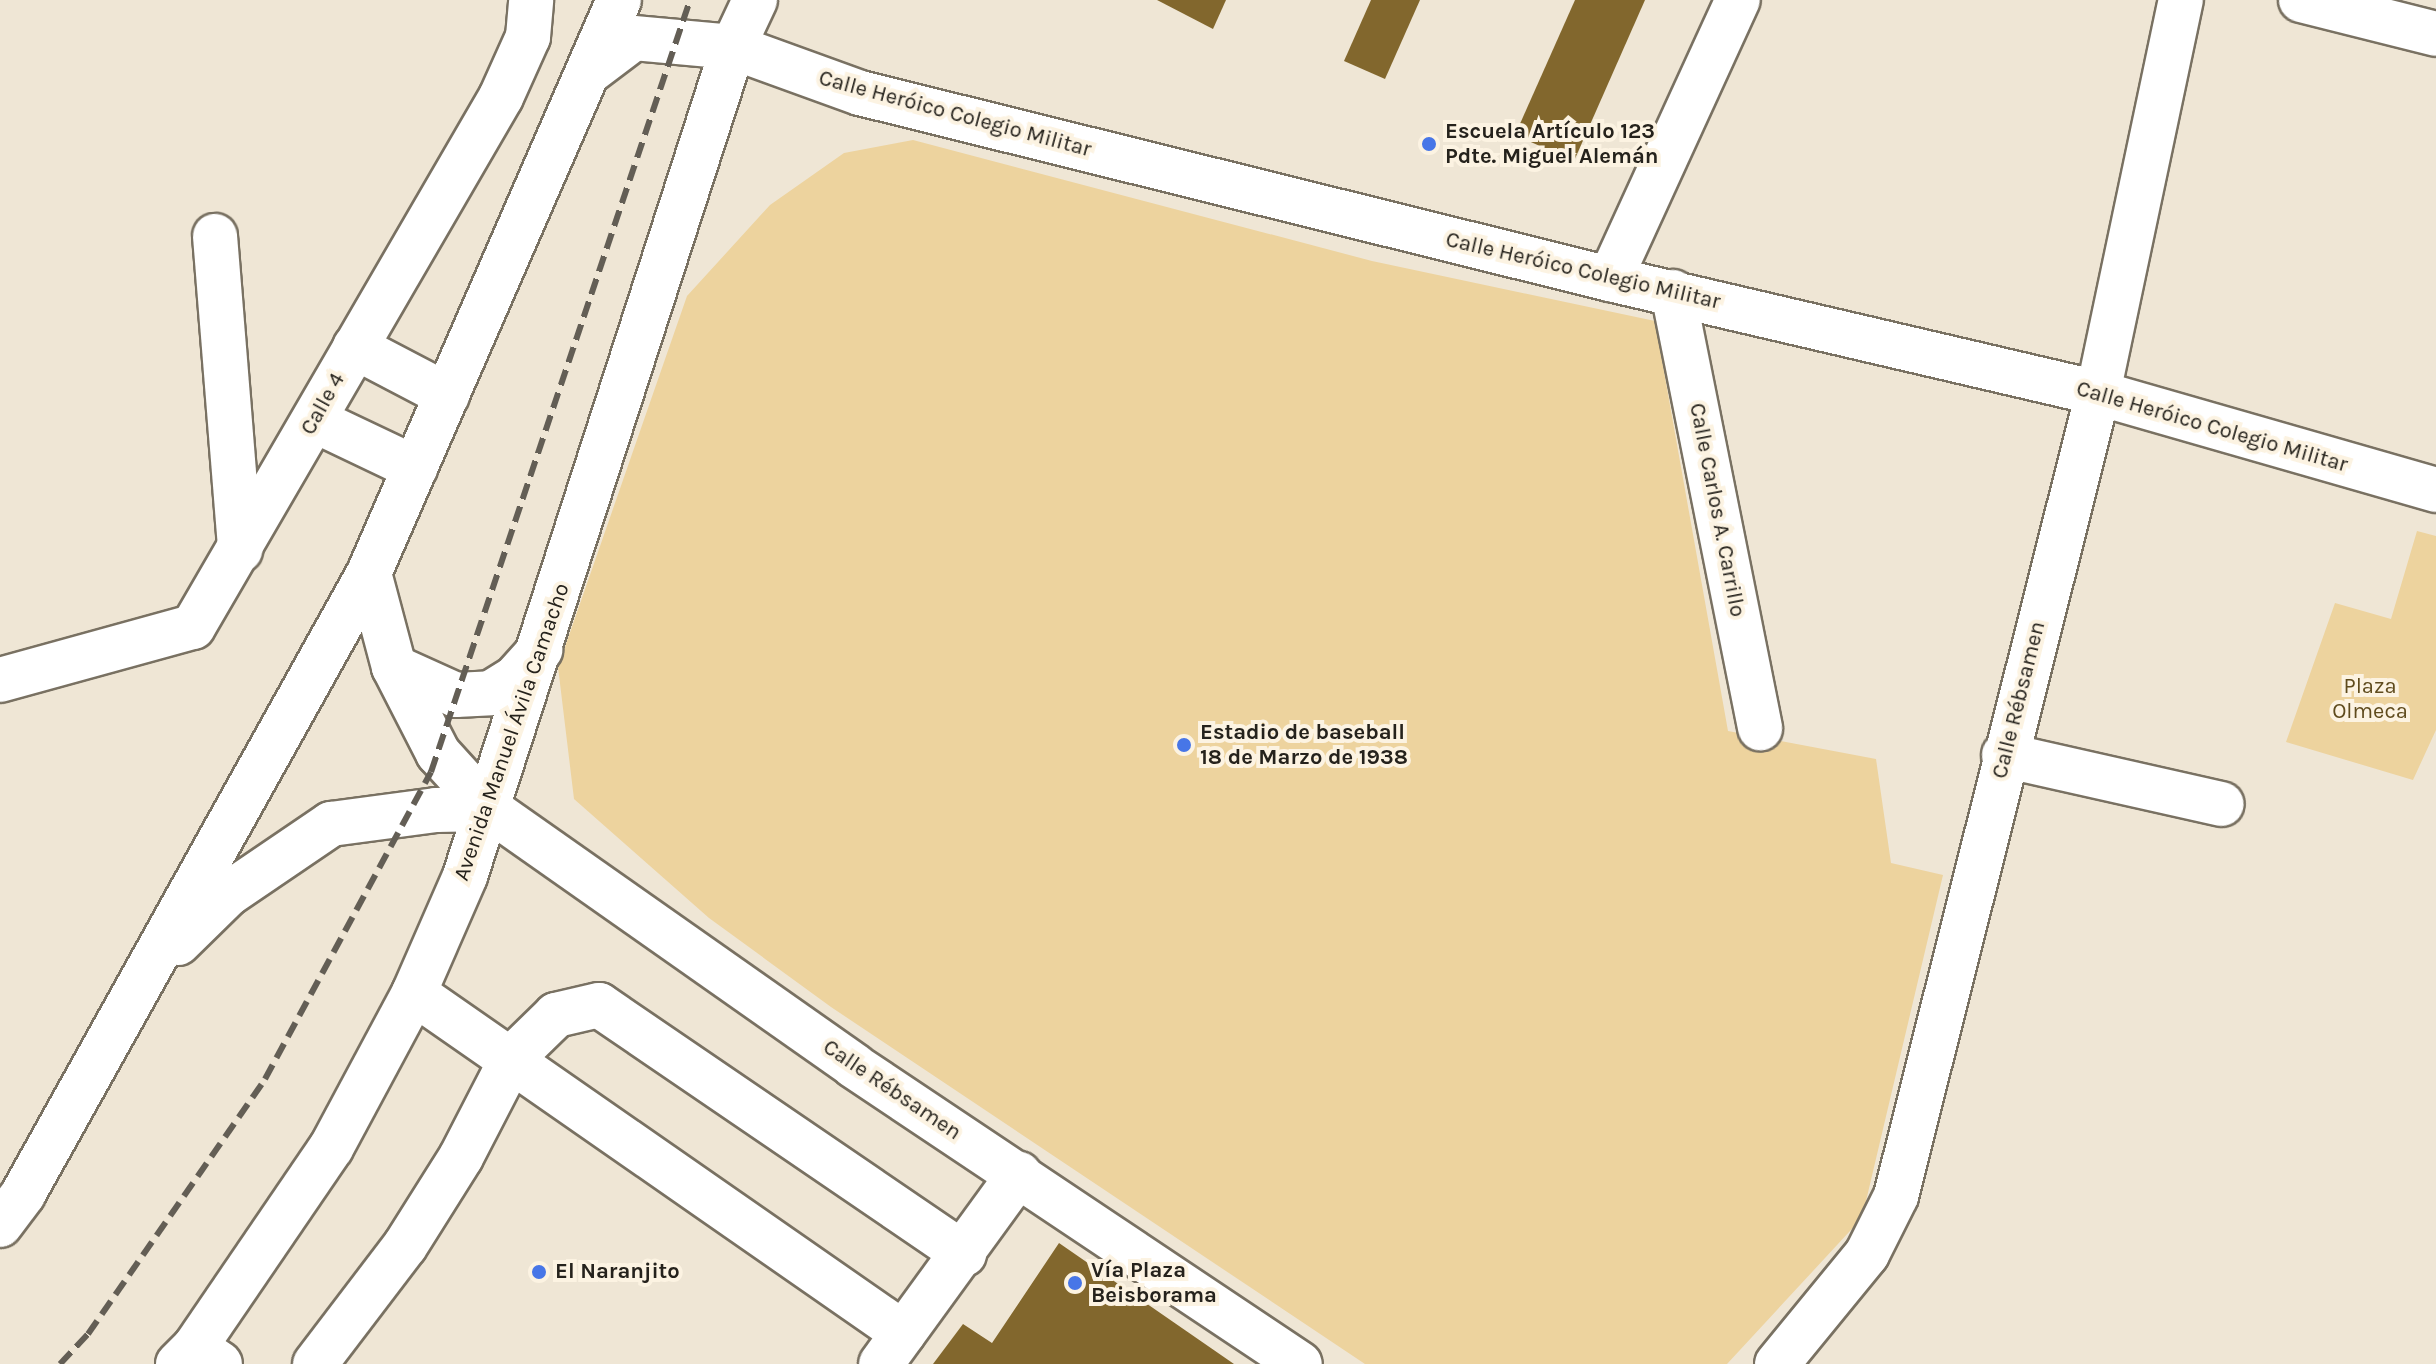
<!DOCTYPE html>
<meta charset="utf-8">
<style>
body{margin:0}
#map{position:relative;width:2436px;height:1364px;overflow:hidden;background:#efe6d5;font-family:Karla,sans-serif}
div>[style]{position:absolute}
.green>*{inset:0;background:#edd39e}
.building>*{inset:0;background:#82672d}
.roads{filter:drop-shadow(2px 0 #797162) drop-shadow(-2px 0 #797162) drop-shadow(0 2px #797162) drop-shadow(0 -2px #797162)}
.minor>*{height:44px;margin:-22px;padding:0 22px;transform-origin:22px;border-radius:22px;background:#fff}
.major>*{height:44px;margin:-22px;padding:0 22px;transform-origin:22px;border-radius:22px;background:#fff}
.rail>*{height:6px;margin-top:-3px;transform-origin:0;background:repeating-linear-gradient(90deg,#635e55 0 16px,transparent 0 24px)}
.dots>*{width:22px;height:22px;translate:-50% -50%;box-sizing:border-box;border:4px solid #fcf3e2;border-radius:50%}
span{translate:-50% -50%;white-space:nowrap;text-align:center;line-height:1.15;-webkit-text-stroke:8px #fcf3e2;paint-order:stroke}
.street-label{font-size:22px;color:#25221c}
.poi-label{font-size:22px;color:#25221c;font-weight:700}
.left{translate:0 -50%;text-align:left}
.park-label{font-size:22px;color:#5f4b1d}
</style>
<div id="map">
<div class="green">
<div style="clip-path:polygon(913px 140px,1372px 261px,1655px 321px,1728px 731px,1876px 759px,1891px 863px,1943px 875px,1862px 1218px,1727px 1364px,1365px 1364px,831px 1007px,709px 918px,574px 799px,558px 667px,687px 296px,770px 205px,844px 153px)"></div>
<div style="clip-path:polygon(2417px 531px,2436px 536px,2436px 730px,2413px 780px,2286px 742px,2335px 603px,2391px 619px)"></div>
</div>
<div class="building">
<div style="clip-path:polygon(1157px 0,1226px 0,1213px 29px)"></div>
<div style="clip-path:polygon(1371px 0,1420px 0,1385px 79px,1344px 61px)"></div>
<div style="clip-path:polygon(1575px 0,1645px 0,1574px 161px,1515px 135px)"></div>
<div style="clip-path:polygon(1059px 1243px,1234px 1364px,933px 1364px,963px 1324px,992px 1343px)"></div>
</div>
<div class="roads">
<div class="minor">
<div style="left:2301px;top:0;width:139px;rotate:14.1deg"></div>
<div style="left:593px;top:69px;width:51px;rotate:-37.1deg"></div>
<div style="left:634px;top:38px;width:99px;rotate:5.2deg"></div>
<div style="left:733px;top:47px;width:135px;rotate:19.9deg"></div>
<div style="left:860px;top:93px;width:773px;rotate:13.93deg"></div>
<div style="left:1610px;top:279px;width:501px;rotate:13.15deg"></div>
<div style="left:2098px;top:393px;width:352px;rotate:16deg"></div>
<div style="left:215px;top:236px;width:315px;rotate:85.4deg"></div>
<div style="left:1610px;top:279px;width:307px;rotate:-65.4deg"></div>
<div style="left:1673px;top:292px;width:445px;rotate:78.7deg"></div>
<div style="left:355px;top:347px;width:104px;rotate:27.6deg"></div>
<div style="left:314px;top:420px;width:112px;rotate:25.4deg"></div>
<div style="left:0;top:680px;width:200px;rotate:-15.4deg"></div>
<div style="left:193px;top:627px;width:613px;rotate:-59.84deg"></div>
<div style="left:501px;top:97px;width:66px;rotate:-65.8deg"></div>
<div style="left:528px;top:37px;width:37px;rotate:-85deg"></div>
<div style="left:2004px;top:755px;width:223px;rotate:12.7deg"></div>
<div style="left:489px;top:809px;width:446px;rotate:35.1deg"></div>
<div style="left:854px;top:1066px;width:536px;rotate:33.75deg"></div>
<div style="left:414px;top:993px;width:596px;rotate:34.81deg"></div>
<div style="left:195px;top:1347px;width:30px;rotate:34deg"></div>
<div style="left:315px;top:1364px;width:148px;rotate:-52.7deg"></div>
<div style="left:405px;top:1246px;width:105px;rotate:-57.8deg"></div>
<div style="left:461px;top:1157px;width:111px;rotate:-62.7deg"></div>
<div style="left:512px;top:1058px;width:62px;rotate:-44.3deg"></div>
<div style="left:556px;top:1015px;width:44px;rotate:-13.1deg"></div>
<div style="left:599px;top:1005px;width:442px;rotate:34.3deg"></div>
<div style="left:881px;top:1364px;width:235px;rotate:-54deg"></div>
<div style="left:1777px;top:1364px;width:142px;rotate:-50.7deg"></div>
<div style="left:1867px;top:1254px;width:65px;rotate:-63.4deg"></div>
<div style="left:1896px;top:1196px;width:828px;rotate:-75.88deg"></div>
<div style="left:2098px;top:393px;width:402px;rotate:-78.1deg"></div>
</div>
<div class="major">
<div style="left:369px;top:573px;width:97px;rotate:75.1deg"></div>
<div style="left:394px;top:667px;width:97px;rotate:62.9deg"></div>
<div style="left:438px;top:753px;width:76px;rotate:47.7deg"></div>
<div style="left:394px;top:667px;width:68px;rotate:24.3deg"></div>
<div style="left:456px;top:695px;width:35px;rotate:-3deg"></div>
<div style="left:491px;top:693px;width:28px;rotate:-32deg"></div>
<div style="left:515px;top:678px;width:38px;rotate:-48deg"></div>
<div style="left:178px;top:943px;width:70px;rotate:-44.4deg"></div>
<div style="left:228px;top:894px;width:125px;rotate:-34.2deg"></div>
<div style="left:331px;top:824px;width:106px;rotate:-7.6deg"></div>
<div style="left:436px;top:810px;width:53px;rotate:-1.1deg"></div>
<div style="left:0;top:1225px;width:39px;rotate:-53deg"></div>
<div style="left:23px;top:1194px;width:711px;rotate:-60.87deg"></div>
<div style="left:369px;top:573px;width:625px;rotate:-66.43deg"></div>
<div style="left:178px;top:1364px;width:24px;rotate:-45deg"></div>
<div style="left:195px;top:1347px;width:241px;rotate:-55.7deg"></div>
<div style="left:331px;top:1148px;width:176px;rotate:-61.8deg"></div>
<div style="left:414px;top:993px;width:128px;rotate:-66.4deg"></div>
<div style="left:465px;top:876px;width:871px;rotate:-72.08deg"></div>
<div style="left:733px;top:47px;width:52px;rotate:-64.9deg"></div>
</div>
</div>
<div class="rail">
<div style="left:60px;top:1364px;width:41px;rotate:-47deg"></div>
<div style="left:88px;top:1334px;width:310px;rotate:-55.2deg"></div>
<div style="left:265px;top:1079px;width:349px;rotate:-61.6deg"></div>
<div style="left:431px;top:772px;width:814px;rotate:-71.45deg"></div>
</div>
<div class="dots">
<div style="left:1429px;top:144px;background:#4776e7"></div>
<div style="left:1184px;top:745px;background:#4776e7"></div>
<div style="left:539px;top:1272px;background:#4776e7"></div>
<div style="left:1075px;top:1283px;background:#4776e7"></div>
</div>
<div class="street-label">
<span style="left:955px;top:114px;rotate:15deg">Calle Heróico Colegio Militar</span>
<span style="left:1583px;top:271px;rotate:13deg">Calle Heróico Colegio Militar</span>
<span style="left:323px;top:404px;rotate:-61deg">Calle 4</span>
<span style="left:2212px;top:427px;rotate:16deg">Calle Heróico Colegio Militar</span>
<span style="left:1717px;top:510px;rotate:79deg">Calle Carlos A. Carrillo</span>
<span style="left:2019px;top:700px;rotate:-76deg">Calle Rébsamen</span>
<span style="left:512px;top:732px;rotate:-71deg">Avenida Manuel Ávila Camacho</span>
<span style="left:892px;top:1090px;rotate:34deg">Calle Rébsamen</span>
</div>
<div class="poi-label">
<span class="left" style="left:1445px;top:144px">Escuela Artículo 123<br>Pdte. Miguel Alemán</span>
<span class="left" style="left:1200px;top:745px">Estadio de baseball<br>18 de Marzo de 1938</span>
<span class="left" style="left:1091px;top:1283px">Vía Plaza<br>Beisborama</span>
<span class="left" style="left:555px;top:1272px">El Naranjito</span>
</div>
<div class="park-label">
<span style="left:2370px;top:699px">Plaza<br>Olmeca</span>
</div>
</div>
